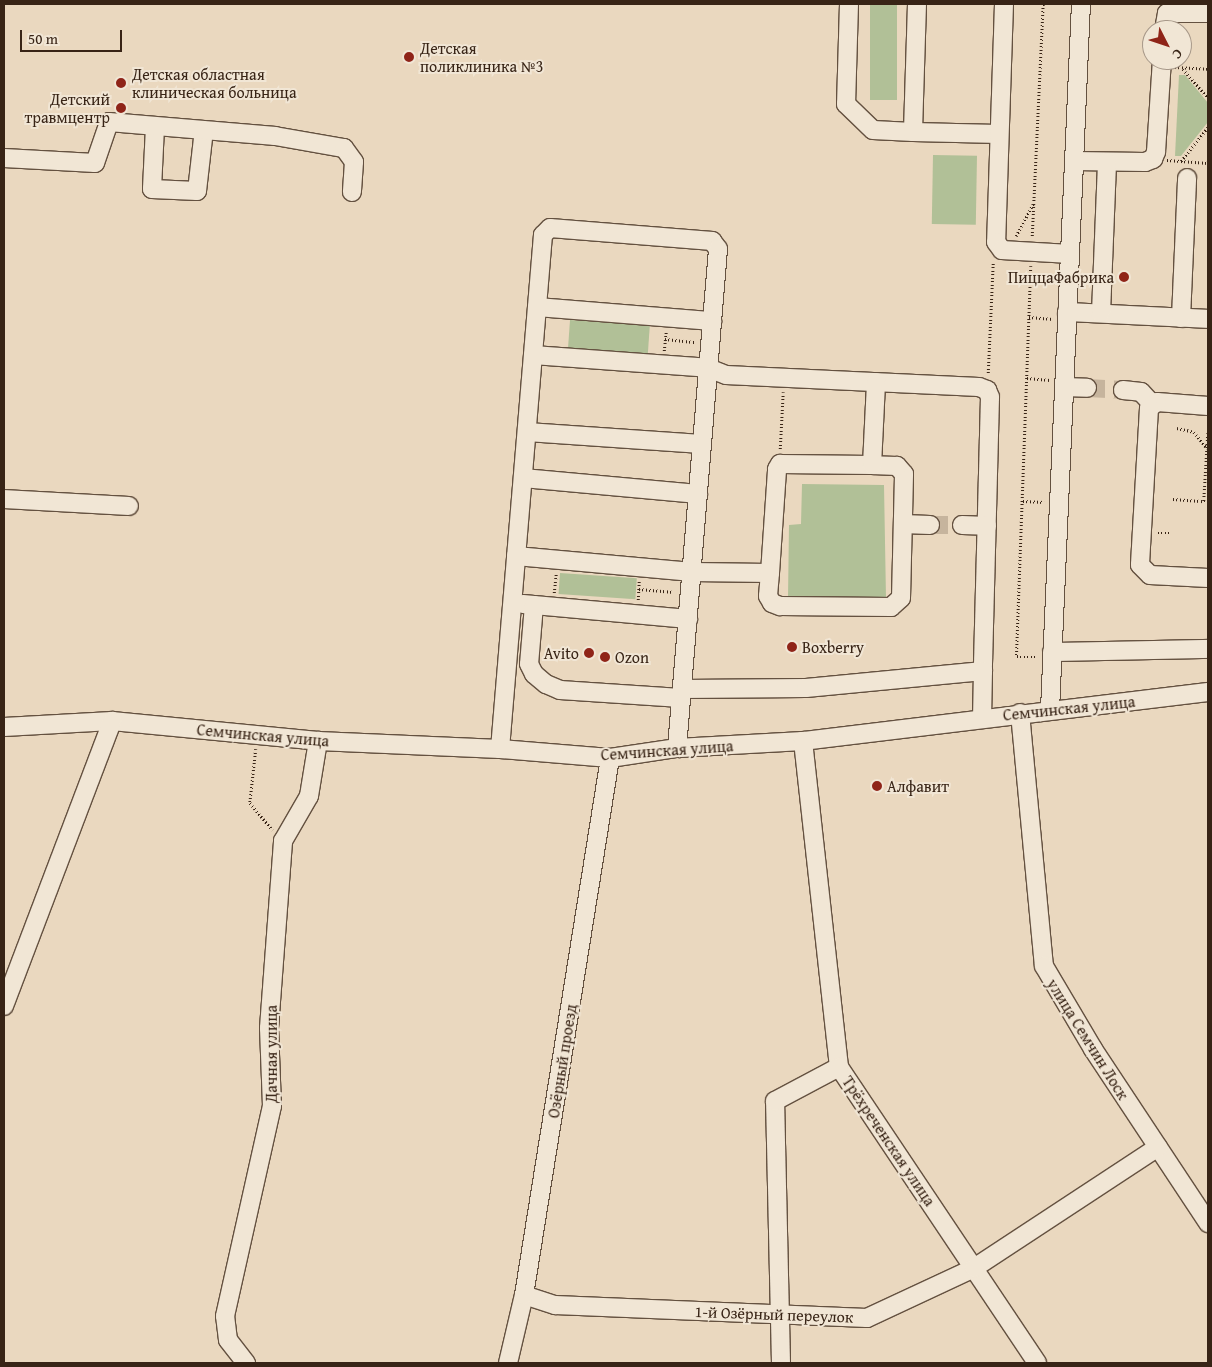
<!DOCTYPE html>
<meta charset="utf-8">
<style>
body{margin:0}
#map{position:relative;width:1212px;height:1367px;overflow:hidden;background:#ead8bf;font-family:"Gentium Book Plus",serif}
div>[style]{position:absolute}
.green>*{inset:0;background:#b1c097;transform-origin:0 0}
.minor-tunnel>*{height:18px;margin-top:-9px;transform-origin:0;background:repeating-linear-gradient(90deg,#c6b49d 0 18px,transparent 0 27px)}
.path>*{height:2.5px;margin-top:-1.25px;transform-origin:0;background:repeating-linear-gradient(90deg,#382416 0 1px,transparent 0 3.5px)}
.roads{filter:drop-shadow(1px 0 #645140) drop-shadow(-1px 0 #645140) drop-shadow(0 1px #645140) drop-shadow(0 -1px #645140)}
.minor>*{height:18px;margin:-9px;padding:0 9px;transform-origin:9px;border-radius:9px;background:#f1e6d5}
.dots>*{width:14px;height:14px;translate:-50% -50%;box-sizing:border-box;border:2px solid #f1e6d5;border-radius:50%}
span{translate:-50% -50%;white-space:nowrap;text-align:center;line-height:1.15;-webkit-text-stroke:4px #f1e6d5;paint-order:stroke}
.poi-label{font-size:16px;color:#382416}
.left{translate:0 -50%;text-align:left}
.right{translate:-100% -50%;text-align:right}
.street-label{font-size:16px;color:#382416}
.frame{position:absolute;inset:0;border:5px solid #382416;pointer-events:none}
.north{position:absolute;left:1142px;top:20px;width:50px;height:50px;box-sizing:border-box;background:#f1e6d5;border:1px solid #a79889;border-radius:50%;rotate:131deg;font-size:14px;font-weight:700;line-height:20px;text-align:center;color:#382416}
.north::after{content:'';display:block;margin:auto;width:18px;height:22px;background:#8f2418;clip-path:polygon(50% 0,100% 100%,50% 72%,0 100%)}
.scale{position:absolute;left:20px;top:30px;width:102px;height:22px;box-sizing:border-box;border:2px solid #382416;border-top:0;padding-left:6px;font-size:15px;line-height:18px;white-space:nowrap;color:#382416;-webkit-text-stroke:4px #f1e6d5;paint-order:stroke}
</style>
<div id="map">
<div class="green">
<div style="left:870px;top:4px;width:27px;height:96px"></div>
<div style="clip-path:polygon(1179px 75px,1185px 75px,1208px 103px,1208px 122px,1181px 156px,1175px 156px)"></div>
<div style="left:933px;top:155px;width:44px;height:69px;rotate:1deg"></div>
<div style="left:570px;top:320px;width:80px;height:28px;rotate:4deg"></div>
<div style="clip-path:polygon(802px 484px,884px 485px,886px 598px,788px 597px,789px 525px,801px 524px)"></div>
<div style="left:560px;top:573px;width:77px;height:21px;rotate:4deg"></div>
</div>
<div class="minor-tunnel">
<div style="left:1087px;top:388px;width:36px;rotate:3deg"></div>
<div style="left:930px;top:525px;width:32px"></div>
</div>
<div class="path">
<div style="left:1175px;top:67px;width:33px;rotate:3deg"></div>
<div style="left:1183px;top:69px;width:38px;rotate:49deg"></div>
<div style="left:1167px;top:160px;width:41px;rotate:4.2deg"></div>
<div style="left:1181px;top:161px;width:43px;rotate:-51.5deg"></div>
<div style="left:1016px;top:236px;width:36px;rotate:-62deg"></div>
<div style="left:1032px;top:236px;width:232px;rotate:-87.3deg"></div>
<div style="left:1031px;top:266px;width:391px;rotate:92.1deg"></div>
<div style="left:1017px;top:657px;width:21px"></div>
<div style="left:1029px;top:317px;width:24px;rotate:5deg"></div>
<div style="left:665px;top:339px;width:31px;rotate:6deg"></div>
<div style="left:664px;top:351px;width:20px;rotate:-84deg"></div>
<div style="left:988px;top:373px;width:111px;rotate:-87.4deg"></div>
<div style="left:1027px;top:378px;width:23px;rotate:5deg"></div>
<div style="left:1177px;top:428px;width:17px;rotate:13deg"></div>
<div style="left:1194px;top:432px;width:21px;rotate:51deg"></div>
<div style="left:1208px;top:433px;width:68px;rotate:93.4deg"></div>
<div style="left:1204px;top:501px;width:4px"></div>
<div style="left:780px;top:449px;width:57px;rotate:-87deg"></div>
<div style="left:1173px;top:499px;width:31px;rotate:4deg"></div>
<div style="left:1023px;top:501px;width:21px;rotate:3deg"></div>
<div style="left:1158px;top:533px;width:11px"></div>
<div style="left:639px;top:589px;width:35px;rotate:5deg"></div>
<div style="left:554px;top:593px;width:19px;rotate:-84deg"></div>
<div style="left:638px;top:600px;width:19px;rotate:-87deg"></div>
<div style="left:256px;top:749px;width:54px;rotate:96.3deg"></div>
<div style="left:250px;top:803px;width:35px;rotate:50deg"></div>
</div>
<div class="roads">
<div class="minor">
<div style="left:849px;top:4px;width:100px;rotate:91.7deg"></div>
<div style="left:846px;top:104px;width:37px;rotate:44deg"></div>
<div style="left:873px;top:130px;width:40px;rotate:2.9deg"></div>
<div style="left:917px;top:4px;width:128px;rotate:91.8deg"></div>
<div style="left:913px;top:132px;width:86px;rotate:1.3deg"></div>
<div style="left:1004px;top:4px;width:238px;rotate:91.9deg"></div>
<div style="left:996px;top:242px;width:10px;rotate:53deg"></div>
<div style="left:1002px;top:250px;width:68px;rotate:3.4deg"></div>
<div style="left:1164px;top:30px;width:17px;rotate:-80deg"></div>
<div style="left:1167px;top:13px;width:41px"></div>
<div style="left:155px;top:127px;width:62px;rotate:92.8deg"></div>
<div style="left:152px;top:189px;width:45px;rotate:2.5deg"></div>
<div style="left:197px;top:191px;width:61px;rotate:-83.5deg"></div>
<div style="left:4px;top:158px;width:91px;rotate:3.1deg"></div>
<div style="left:95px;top:163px;width:43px;rotate:-71.1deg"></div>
<div style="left:109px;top:122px;width:167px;rotate:4.8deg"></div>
<div style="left:275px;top:136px;width:70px;rotate:9.9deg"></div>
<div style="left:344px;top:148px;width:17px;rotate:54deg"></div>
<div style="left:354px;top:162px;width:30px;rotate:94deg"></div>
<div style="left:1074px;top:161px;width:71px;rotate:0.8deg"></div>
<div style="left:1145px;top:162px;width:9px;rotate:-21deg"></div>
<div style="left:1153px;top:159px;width:8px;rotate:-67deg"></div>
<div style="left:1156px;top:152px;width:92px;rotate:-86.3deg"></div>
<div style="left:537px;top:307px;width:176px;rotate:4.6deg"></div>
<div style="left:1067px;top:312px;width:141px;rotate:2.8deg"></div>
<div style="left:1101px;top:313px;width:151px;rotate:-87.7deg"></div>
<div style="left:1181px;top:318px;width:140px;rotate:-87.5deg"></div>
<div style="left:533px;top:355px;width:175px;rotate:4.2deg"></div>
<div style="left:708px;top:368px;width:19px;rotate:21deg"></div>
<div style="left:726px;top:375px;width:253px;rotate:2.7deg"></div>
<div style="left:979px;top:387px;width:9px;rotate:21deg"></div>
<div style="left:987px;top:390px;width:8px;rotate:67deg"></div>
<div style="left:990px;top:397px;width:274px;rotate:91.5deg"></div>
<div style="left:1064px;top:387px;width:23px;rotate:2deg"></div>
<div style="left:1123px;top:390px;width:18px;rotate:6deg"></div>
<div style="left:1141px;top:392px;width:16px;rotate:47deg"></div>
<div style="left:1208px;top:406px;width:51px;rotate:-175.5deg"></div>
<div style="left:1157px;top:402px;width:10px;rotate:143deg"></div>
<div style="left:1149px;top:408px;width:157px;rotate:93.3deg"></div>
<div style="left:1140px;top:565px;width:14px;rotate:45deg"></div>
<div style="left:1150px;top:575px;width:58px;rotate:3deg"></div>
<div style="left:527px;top:432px;width:175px;rotate:3.9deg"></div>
<div style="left:523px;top:478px;width:176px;rotate:5.2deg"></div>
<div style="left:4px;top:499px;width:125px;rotate:3.2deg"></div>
<div style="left:903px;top:524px;width:27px;rotate:2deg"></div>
<div style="left:962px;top:525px;width:25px;rotate:2deg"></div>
<div style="left:516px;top:556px;width:177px;rotate:5.2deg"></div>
<div style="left:692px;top:572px;width:78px;rotate:0.7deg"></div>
<div style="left:770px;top:573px;width:104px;rotate:-86.1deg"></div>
<div style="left:777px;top:469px;width:6px;rotate:-59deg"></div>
<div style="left:780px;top:464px;width:92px;rotate:0.6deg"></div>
<div style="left:770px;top:573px;width:23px;rotate:95deg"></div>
<div style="left:768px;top:596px;width:8px;rotate:60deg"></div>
<div style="left:772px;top:603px;width:9px;rotate:21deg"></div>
<div style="left:780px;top:606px;width:111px;rotate:0.5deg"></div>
<div style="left:891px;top:607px;width:13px;rotate:-42deg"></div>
<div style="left:901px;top:598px;width:124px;rotate:-88.6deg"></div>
<div style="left:904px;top:474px;width:11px;rotate:-131deg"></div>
<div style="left:897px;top:466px;width:25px;rotate:-178deg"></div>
<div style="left:872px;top:465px;width:83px;rotate:-87.2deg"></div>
<div style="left:523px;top:604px;width:166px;rotate:5.2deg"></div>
<div style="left:534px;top:605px;width:59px;rotate:94.8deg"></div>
<div style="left:529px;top:664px;width:11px;rotate:63deg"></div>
<div style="left:534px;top:674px;width:16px;rotate:40deg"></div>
<div style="left:546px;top:684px;width:15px;rotate:23deg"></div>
<div style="left:560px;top:690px;width:121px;rotate:3.8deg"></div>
<div style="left:1052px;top:652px;width:156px;rotate:-1.1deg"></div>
<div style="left:682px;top:689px;width:124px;rotate:-0.5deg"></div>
<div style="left:806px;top:688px;width:178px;rotate:-5.5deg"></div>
<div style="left:983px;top:671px;width:47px;rotate:91.2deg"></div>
<div style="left:1050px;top:710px;width:707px;rotate:-87.49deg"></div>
<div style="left:1020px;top:713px;width:254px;rotate:84.6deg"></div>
<div style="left:1044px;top:966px;width:96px;rotate:59.4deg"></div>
<div style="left:1093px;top:1049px;width:209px;rotate:56.5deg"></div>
<div style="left:4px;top:727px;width:108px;rotate:-3.2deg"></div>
<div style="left:112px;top:721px;width:207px;rotate:5.5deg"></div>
<div style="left:318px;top:741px;width:182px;rotate:2.5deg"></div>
<div style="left:500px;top:749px;width:110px;rotate:4.7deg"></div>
<div style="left:610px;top:758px;width:68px;rotate:-8.5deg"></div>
<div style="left:677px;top:748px;width:126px;rotate:-3.2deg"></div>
<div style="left:803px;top:741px;width:408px;rotate:-6.9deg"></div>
<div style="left:803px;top:741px;width:328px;rotate:83.7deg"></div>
<div style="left:839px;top:1067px;width:356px;rotate:56.2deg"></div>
<div style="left:500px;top:749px;width:516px;rotate:-85.22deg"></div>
<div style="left:543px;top:235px;width:10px;rotate:-45deg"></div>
<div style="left:550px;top:228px;width:163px;rotate:4.6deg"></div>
<div style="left:712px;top:241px;width:10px;rotate:53deg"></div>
<div style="left:718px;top:249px;width:501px;rotate:94.7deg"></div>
<div style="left:4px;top:1006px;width:305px;rotate:-69.2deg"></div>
<div style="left:524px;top:1295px;width:33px;rotate:18deg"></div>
<div style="left:555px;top:1305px;width:312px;rotate:2.4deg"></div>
<div style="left:867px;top:1318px;width:118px;rotate:-25deg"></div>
<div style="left:974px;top:1268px;width:220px;rotate:-33.3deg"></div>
<div style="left:246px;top:1363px;width:29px;rotate:-128deg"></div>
<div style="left:228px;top:1340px;width:24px;rotate:-97deg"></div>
<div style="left:225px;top:1316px;width:215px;rotate:-77.4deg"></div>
<div style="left:272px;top:1106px;width:78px;rotate:-92.2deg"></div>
<div style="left:269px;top:1028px;width:188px;rotate:-85.7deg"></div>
<div style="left:283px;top:841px;width:52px;rotate:-60deg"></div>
<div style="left:309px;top:796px;width:56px;rotate:-80.7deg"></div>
<div style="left:508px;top:1363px;width:70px;rotate:-76.8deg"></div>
<div style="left:524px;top:1295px;width:544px;rotate:-80.9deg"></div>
<div style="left:781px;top:1363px;width:262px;rotate:-91.3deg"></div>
<div style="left:775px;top:1101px;width:72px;rotate:-28deg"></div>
</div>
</div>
<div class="dots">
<div style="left:409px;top:57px;background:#8f2418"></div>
<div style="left:121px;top:83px;background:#8f2418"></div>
<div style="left:121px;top:108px;background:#8f2418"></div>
<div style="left:1124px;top:277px;background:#8f2418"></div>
<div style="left:792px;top:647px;background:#8f2418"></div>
<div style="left:589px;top:653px;background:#8f2418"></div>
<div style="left:605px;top:657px;background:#8f2418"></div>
<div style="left:877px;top:786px;background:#8f2418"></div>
</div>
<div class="poi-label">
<span class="left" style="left:420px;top:57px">Детская<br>поликлиника №3</span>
<span class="left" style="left:132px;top:83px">Детская областная<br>клиническая больница</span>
<span class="right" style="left:110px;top:108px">Детский<br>травмцентр</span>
<span class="right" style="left:1114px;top:277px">ПиццаФабрика</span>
<span class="left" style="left:802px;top:647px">Boxberry</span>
<span class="right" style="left:579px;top:653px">Avito</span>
<span class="left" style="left:615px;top:657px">Ozon</span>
<span class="left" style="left:887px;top:786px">Алфавит</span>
</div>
<div class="street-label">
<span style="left:1069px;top:708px;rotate:-6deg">Семчинская улица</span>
<span style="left:263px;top:735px;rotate:5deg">Семчинская улица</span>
<span style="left:667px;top:750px;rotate:-4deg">Семчинская улица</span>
<span style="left:1088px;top:1039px;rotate:58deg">улица Семчин Лоск</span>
<span style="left:271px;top:1054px;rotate:-90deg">Дачная улица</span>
<span style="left:562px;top:1061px;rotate:-81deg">Озёрный проезд</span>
<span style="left:889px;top:1141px;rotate:56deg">Трёхреченская улица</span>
<span style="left:774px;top:1314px;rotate:2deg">1-й Озёрный переулок</span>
</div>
<div class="frame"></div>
<div class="north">С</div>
<div class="scale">50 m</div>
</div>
